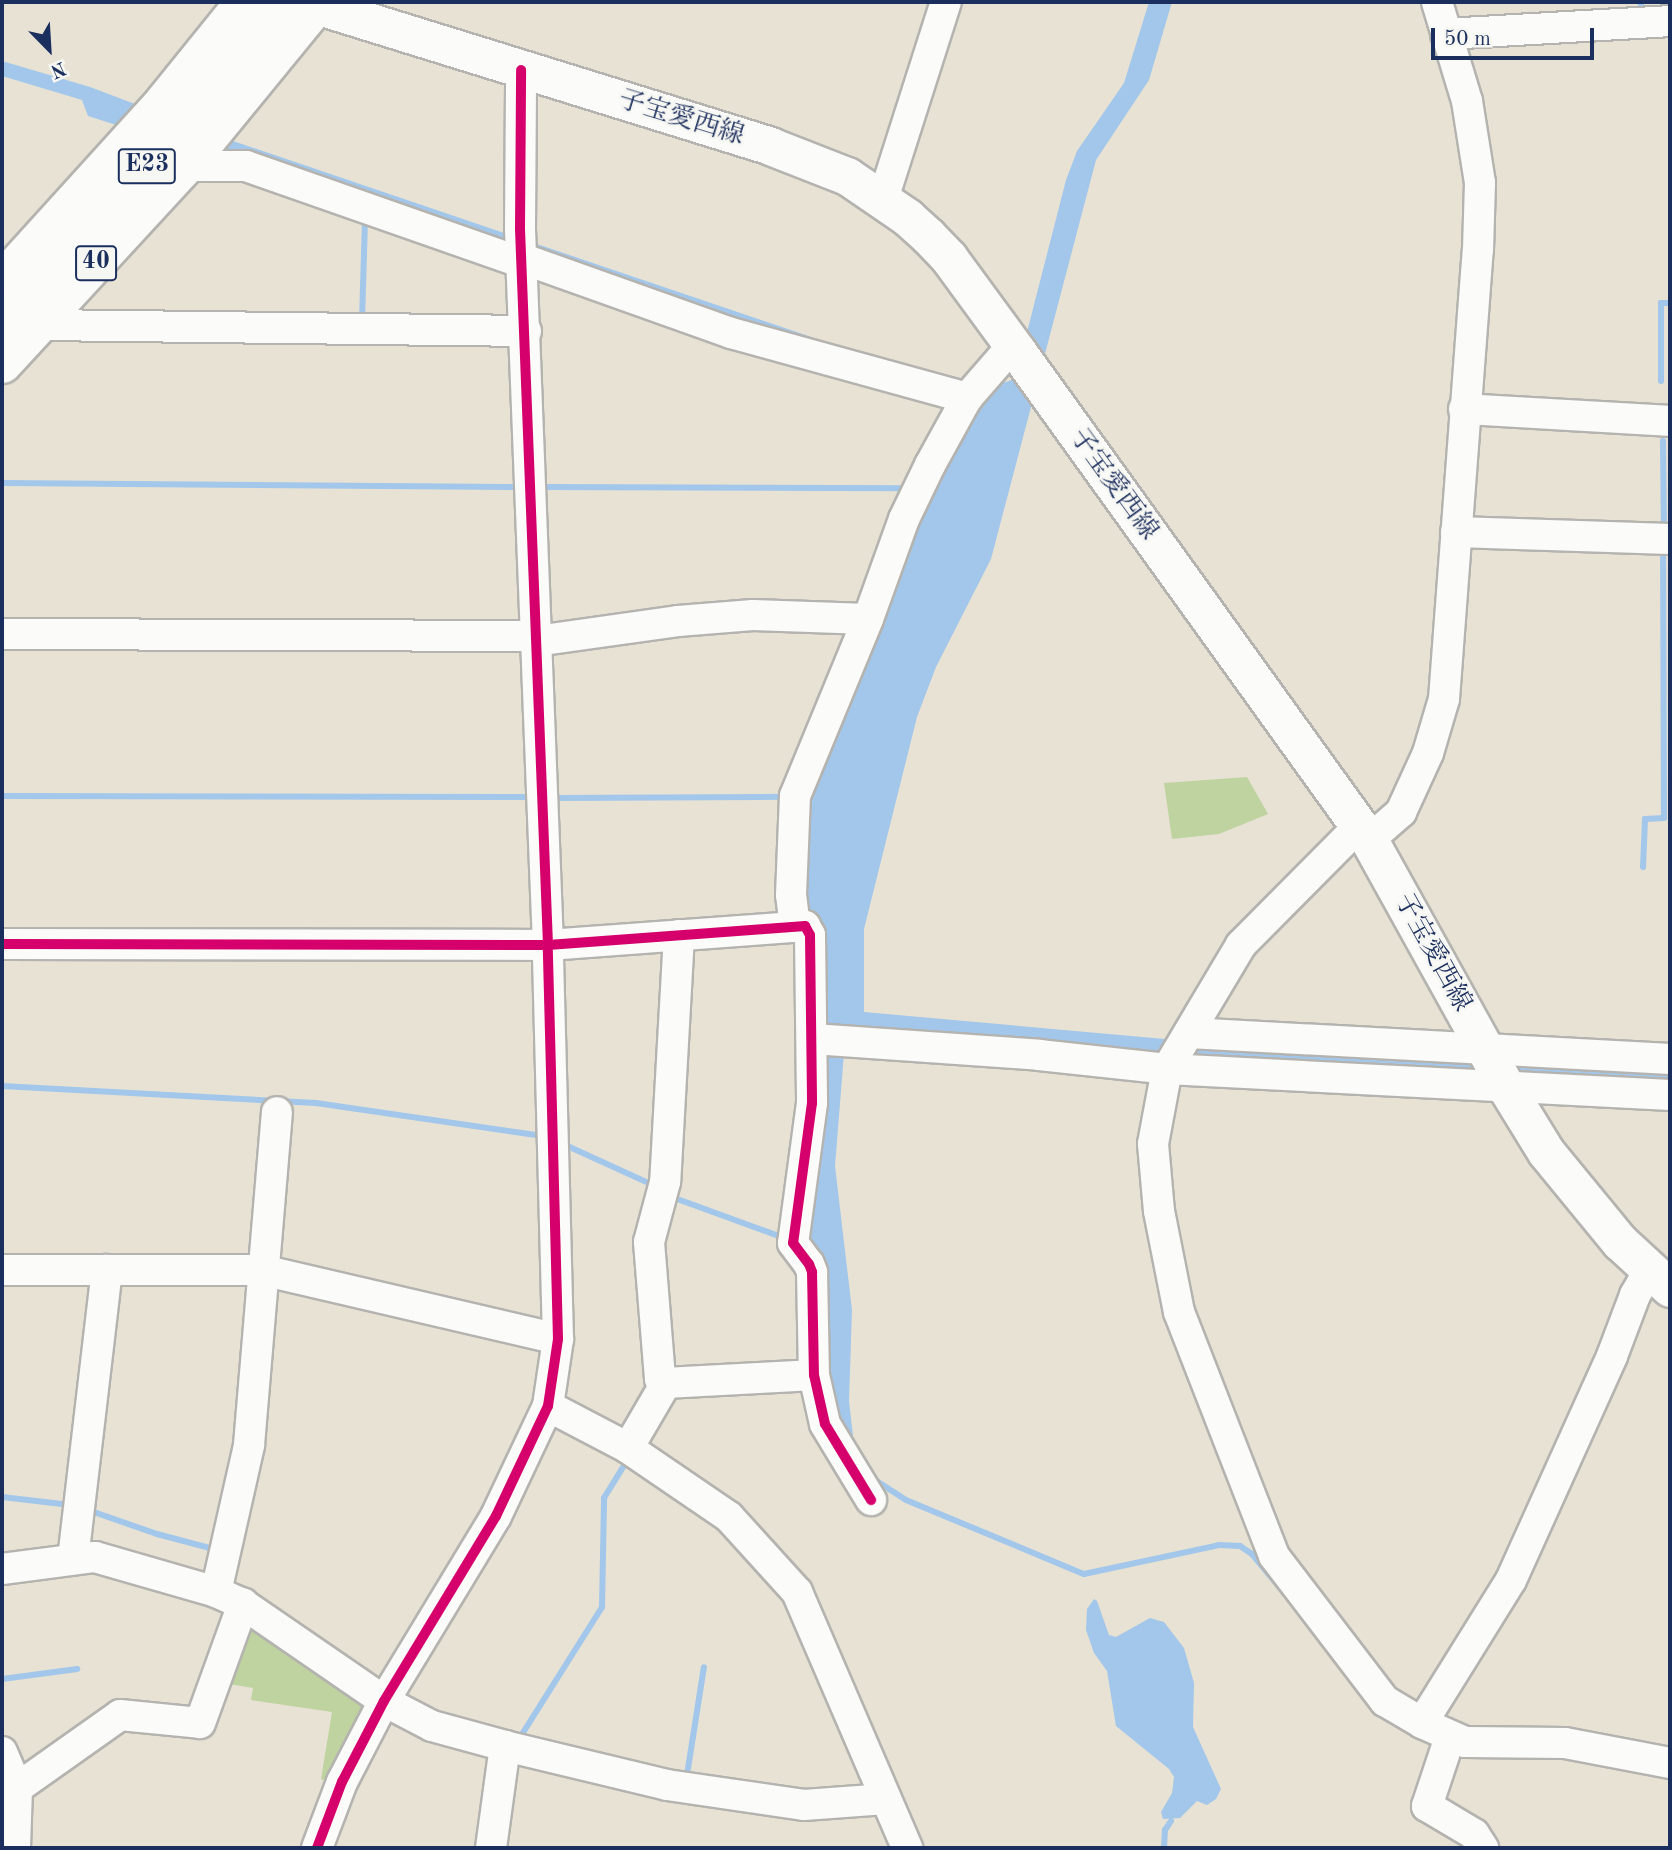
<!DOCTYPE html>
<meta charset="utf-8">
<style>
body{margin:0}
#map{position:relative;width:1672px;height:1850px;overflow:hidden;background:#e7e2d4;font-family:"Old Standard TT","Noto Serif JP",serif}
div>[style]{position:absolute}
.green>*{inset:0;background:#bed39f}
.water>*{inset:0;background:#a2c7eb}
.stream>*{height:6px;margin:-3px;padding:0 3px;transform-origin:3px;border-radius:3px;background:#a2c7eb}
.roads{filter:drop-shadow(2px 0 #b4b3af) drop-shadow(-2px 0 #b4b3af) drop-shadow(0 2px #b4b3af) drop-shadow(0 -2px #b4b3af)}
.minor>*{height:30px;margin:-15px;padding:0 15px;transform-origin:15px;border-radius:15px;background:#fbfbf9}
.major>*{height:37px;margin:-18.5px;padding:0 18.5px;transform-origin:18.5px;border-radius:18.5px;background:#fbfbf9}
.highway>*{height:38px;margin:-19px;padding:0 19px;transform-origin:19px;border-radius:19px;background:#fbfbf9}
.cycleway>*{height:10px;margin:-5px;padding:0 5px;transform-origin:5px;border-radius:5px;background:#d6006c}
span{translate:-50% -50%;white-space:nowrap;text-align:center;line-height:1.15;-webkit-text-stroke:5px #f6f6f2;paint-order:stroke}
.shield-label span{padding:2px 5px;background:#f6f6f2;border:2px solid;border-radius:5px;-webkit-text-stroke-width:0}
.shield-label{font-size:24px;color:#1b2f5e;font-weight:700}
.street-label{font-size:26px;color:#1b2f5e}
.frame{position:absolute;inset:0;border:4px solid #1b2f5e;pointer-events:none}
.north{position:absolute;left:14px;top:14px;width:70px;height:70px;-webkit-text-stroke:5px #f6f6f2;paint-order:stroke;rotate:156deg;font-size:19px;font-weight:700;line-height:28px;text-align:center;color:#1b2f5e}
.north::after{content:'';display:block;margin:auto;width:24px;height:32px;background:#1b2f5e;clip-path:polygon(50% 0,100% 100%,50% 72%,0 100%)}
.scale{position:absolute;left:1431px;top:28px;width:163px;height:32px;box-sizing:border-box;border:4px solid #1b2f5e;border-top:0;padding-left:9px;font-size:21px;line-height:24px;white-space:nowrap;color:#1b2f5e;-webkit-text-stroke:5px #f6f6f2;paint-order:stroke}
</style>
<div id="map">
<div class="green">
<div style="clip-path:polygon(1247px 777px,1268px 814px,1219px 834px,1172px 839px,1164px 783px)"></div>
<div style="clip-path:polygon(253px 1620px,369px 1707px,331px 1783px,321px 1779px,332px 1712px,251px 1700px,253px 1688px,223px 1683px)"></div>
</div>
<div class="water">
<div style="clip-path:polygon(1149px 2px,1172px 2px,1149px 80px,1096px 160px,991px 559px,936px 667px,917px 717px,864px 929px,864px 1012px,1187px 1041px,1670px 1069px,1670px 1088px,845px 1041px,835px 1166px,852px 1310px,849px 1401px,854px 1445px,832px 1428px,802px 1241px,821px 929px,799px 892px,805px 798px,919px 512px,979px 412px,984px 396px,913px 379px,88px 116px,82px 100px,2px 76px,2px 61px,90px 87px,233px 141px,826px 342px,877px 358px,993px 386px,1015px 379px,1066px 180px,1077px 151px,1124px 83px)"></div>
<div style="clip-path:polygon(1094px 1599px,1097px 1601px,1109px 1635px,1116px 1637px,1150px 1618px,1164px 1622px,1184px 1648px,1194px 1683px,1193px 1727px,1221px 1789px,1216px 1799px,1207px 1805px,1197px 1801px,1180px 1818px,1163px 1819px,1161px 1812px,1172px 1793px,1174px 1777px,1169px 1769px,1116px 1726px,1107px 1671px,1094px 1653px,1086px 1630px,1087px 1609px)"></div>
</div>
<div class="stream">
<div style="left:1640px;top:2px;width:3px;rotate:72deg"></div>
<div style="left:362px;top:321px;width:103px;rotate:-88.3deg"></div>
<div style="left:1661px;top:381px;width:78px;rotate:-90deg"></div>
<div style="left:1661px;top:303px;width:9px"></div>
<div style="left:1663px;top:441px;width:90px;rotate:89.4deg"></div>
<div style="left:2px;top:483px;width:519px;rotate:0.44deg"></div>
<div style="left:540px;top:487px;width:369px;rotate:0.2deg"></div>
<div style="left:2px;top:796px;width:531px;rotate:0.11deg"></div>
<div style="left:554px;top:798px;width:229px;rotate:-0.3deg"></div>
<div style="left:1643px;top:867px;width:48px;rotate:-87.6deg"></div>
<div style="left:1645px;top:819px;width:19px;rotate:-3deg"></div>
<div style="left:1664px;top:818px;width:273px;rotate:-90.2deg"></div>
<div style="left:2px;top:1086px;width:314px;rotate:3.1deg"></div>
<div style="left:316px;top:1103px;width:229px;rotate:8.3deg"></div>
<div style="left:563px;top:1144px;width:101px;rotate:24.5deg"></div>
<div style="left:669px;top:1196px;width:126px;rotate:20deg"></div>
<div style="left:872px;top:1478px;width:40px;rotate:32.9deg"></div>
<div style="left:906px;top:1500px;width:193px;rotate:22.6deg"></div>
<div style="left:1084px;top:1574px;width:138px;rotate:-12.1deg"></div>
<div style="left:1219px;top:1545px;width:21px;rotate:3deg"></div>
<div style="left:1240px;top:1546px;width:14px;rotate:34deg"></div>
<div style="left:1252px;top:1554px;width:52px;rotate:50.5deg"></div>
<div style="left:2px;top:1497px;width:69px;rotate:6.6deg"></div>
<div style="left:88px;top:1510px;width:73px;rotate:19.2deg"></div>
<div style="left:157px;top:1534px;width:62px;rotate:14.9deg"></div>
<div style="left:2px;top:1679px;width:76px;rotate:-7.6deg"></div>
<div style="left:519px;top:1739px;width:156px;rotate:-57.8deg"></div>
<div style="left:602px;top:1607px;width:109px;rotate:-88.9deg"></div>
<div style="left:604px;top:1498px;width:46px;rotate:-58.4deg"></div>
<div style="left:684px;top:1775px;width:3px"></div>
<div style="left:687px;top:1775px;width:109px;rotate:-81.1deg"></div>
<div style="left:1164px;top:1848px;width:18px;rotate:-87deg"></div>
<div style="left:1165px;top:1830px;width:11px;rotate:-56deg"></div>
</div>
<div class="roads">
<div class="minor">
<div style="left:1446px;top:34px;width:224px;rotate:-3.3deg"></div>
<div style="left:185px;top:166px;width:61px"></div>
<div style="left:246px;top:166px;width:293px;rotate:19.3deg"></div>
<div style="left:883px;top:199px;width:207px;rotate:-72.3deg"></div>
<div style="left:523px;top:259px;width:221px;rotate:19.6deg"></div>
<div style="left:731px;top:333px;width:245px;rotate:15.4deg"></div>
<div style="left:40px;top:325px;width:486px;rotate:0.7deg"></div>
<div style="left:1464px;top:409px;width:206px;rotate:3.3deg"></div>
<div style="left:1456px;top:532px;width:214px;rotate:1.9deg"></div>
<div style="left:2px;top:634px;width:534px;rotate:0.21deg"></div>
<div style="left:536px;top:641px;width:143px;rotate:-8deg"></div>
<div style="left:678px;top:621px;width:75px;rotate:-4.6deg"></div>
<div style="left:753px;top:615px;width:115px;rotate:2deg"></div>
<div style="left:1359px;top:826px;width:168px;rotate:134.8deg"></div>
<div style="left:1241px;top:945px;width:144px;rotate:120.8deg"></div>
<div style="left:1167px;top:1069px;width:76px;rotate:100.6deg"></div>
<div style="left:1153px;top:1144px;width:67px;rotate:84.9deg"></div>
<div style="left:1159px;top:1211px;width:103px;rotate:78.8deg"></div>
<div style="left:1179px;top:1312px;width:262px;rotate:68.7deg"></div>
<div style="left:1274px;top:1556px;width:183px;rotate:52.6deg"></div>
<div style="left:1385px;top:1701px;width:43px;rotate:30.7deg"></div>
<div style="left:1422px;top:1723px;width:47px;rotate:23.8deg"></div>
<div style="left:1465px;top:1742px;width:100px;rotate:0.6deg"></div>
<div style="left:1565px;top:1743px;width:107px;rotate:10.8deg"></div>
<div style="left:1369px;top:840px;width:43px;rotate:-41.2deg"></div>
<div style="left:1401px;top:812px;width:65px;rotate:-65.4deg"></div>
<div style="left:1428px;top:753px;width:56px;rotate:-73.5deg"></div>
<div style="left:1444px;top:699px;width:450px;rotate:-85.7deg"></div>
<div style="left:1478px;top:250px;width:67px;rotate:-88.3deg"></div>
<div style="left:1480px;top:183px;width:83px;rotate:-99deg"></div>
<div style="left:1467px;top:101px;width:103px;rotate:-106.9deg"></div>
<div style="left:795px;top:927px;width:32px;rotate:-97deg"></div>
<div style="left:791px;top:895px;width:99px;rotate:-87.7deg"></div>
<div style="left:795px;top:796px;width:191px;rotate:-67.6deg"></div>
<div style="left:868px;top:619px;width:106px;rotate:-70.2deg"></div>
<div style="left:904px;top:519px;width:60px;rotate:-64.3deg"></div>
<div style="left:930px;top:465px;width:77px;rotate:-61.1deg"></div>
<div style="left:967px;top:398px;width:70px;rotate:-49deg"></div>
<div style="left:679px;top:935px;width:247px;rotate:93.2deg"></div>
<div style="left:665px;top:1182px;width:62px;rotate:104.9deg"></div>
<div style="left:649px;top:1242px;width:137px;rotate:85.4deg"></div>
<div style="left:660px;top:1379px;width:7px;rotate:34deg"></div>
<div style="left:666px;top:1383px;width:148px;rotate:-3.1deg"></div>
<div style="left:2px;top:944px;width:546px;rotate:0.1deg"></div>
<div style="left:548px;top:945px;width:258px;rotate:-4.2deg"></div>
<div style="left:805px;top:926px;width:10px;rotate:61deg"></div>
<div style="left:810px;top:935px;width:168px;rotate:89.3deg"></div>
<div style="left:812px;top:1103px;width:141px;rotate:97.7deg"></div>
<div style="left:793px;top:1243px;width:26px;rotate:53deg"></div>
<div style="left:809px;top:1264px;width:9px;rotate:69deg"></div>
<div style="left:812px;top:1272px;width:103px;rotate:88.9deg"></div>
<div style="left:814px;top:1375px;width:50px;rotate:77.3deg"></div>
<div style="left:825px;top:1424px;width:89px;rotate:58.8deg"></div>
<div style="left:1189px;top:1033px;width:482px;rotate:3.1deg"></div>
<div style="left:813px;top:1039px;width:227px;rotate:4deg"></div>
<div style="left:1039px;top:1055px;width:129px;rotate:6.2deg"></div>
<div style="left:1167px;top:1069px;width:504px;rotate:2.96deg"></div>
<div style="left:2px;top:1270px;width:260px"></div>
<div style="left:262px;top:1270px;width:304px;rotate:13.1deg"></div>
<div style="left:548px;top:1406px;width:90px;rotate:27.7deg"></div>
<div style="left:628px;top:1448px;width:122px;rotate:34.3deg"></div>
<div style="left:729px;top:1517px;width:101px;rotate:47.8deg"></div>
<div style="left:797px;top:1592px;width:279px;rotate:66.7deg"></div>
<div style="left:628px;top:1448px;width:75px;rotate:-59.7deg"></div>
<div style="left:73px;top:1559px;width:291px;rotate:-83.3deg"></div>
<div style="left:2px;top:1569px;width:94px;rotate:-7.4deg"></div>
<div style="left:95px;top:1557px;width:126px;rotate:16.1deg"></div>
<div style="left:216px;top:1592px;width:30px;rotate:24deg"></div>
<div style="left:243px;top:1604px;width:171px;rotate:34.5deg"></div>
<div style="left:384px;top:1701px;width:54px;rotate:27.5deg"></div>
<div style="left:432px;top:1726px;width:76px;rotate:15.3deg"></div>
<div style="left:505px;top:1746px;width:167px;rotate:13.5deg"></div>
<div style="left:667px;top:1785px;width:138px;rotate:8.3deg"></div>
<div style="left:804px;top:1805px;width:82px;rotate:-4.2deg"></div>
<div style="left:216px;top:1592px;width:151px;rotate:-77.3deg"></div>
<div style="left:249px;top:1445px;width:334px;rotate:-85.2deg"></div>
<div style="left:1422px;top:1723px;width:168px;rotate:-58.1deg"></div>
<div style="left:1511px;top:1580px;width:246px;rotate:-65.7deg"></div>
<div style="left:1612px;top:1356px;width:65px;rotate:-69.3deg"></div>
<div style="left:1635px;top:1295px;width:28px;rotate:-60deg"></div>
<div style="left:1450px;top:1737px;width:73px;rotate:108.4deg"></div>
<div style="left:1427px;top:1806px;width:55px;rotate:30.8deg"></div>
<div style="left:1474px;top:1834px;width:17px;rotate:57deg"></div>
<div style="left:2px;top:1752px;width:39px;rotate:67deg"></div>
<div style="left:17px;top:1788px;width:60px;rotate:91.9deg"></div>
<div style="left:17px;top:1788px;width:126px;rotate:-35.3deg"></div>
<div style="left:120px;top:1715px;width:80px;rotate:5.7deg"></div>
<div style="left:200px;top:1723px;width:127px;rotate:-70.1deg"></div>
<div style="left:317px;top:1848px;width:71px;rotate:-69.3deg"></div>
<div style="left:342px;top:1782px;width:91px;rotate:-62.6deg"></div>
<div style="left:384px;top:1701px;width:216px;rotate:-58.8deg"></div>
<div style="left:496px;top:1516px;width:122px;rotate:-64.7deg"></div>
<div style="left:548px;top:1406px;width:68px;rotate:-81.5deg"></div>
<div style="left:558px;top:1339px;width:394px;rotate:-91.5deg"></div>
<div style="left:548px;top:945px;width:717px;rotate:-92.24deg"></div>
<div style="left:520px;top:229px;width:159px;rotate:-89.6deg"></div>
<div style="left:491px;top:1848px;width:103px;rotate:-82.2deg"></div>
</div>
<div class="major">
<div style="left:306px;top:2px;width:486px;rotate:17.2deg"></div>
<div style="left:770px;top:146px;width:83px;rotate:21.3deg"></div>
<div style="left:847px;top:176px;width:73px;rotate:34.3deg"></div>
<div style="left:907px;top:217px;width:28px;rotate:42deg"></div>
<div style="left:928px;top:236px;width:30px;rotate:46deg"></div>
<div style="left:949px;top:258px;width:115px;rotate:53.8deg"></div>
<div style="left:1017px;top:351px;width:603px;rotate:54.25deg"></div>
<div style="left:1369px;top:840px;width:282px;rotate:61deg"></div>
<div style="left:1506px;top:1087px;width:76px;rotate:58.4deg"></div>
<div style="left:1546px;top:1152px;width:117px;rotate:50.6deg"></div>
<div style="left:1620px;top:1242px;width:68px;rotate:42.6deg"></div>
<div style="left:2px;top:364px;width:270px;rotate:-47.3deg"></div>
<div style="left:185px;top:166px;width:212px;rotate:-50.7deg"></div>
</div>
<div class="highway">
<div style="left:2px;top:281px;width:243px;rotate:-47.8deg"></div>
<div style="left:165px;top:101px;width:127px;rotate:-51.1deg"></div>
<div style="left:2px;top:323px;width:279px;rotate:-47.3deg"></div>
<div style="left:191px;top:118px;width:149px;rotate:-51.3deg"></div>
</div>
</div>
<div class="cycleway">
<div style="left:2px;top:944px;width:546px;rotate:0.1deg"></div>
<div style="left:548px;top:945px;width:258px;rotate:-4.2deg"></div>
<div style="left:805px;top:926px;width:10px;rotate:61deg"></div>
<div style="left:810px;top:935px;width:168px;rotate:89.3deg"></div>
<div style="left:812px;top:1103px;width:141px;rotate:97.7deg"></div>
<div style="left:793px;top:1243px;width:26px;rotate:53deg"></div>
<div style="left:809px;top:1264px;width:9px;rotate:69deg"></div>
<div style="left:812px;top:1272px;width:103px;rotate:88.9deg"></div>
<div style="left:814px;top:1375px;width:50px;rotate:77.3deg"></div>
<div style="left:825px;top:1424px;width:89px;rotate:58.8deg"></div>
<div style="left:317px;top:1848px;width:71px;rotate:-69.3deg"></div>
<div style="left:342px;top:1782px;width:91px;rotate:-62.6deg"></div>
<div style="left:384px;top:1701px;width:216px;rotate:-58.8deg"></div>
<div style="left:496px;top:1516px;width:122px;rotate:-64.7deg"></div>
<div style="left:548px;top:1406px;width:68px;rotate:-81.5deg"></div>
<div style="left:558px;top:1339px;width:394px;rotate:-91.5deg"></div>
<div style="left:548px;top:945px;width:717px;rotate:-92.24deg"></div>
<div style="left:520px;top:229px;width:159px;rotate:-89.6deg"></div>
</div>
<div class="shield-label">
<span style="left:147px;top:166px">E23</span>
<span style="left:96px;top:263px">40</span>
</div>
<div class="street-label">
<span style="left:681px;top:119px;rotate:17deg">子宝愛西線</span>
<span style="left:1113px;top:485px;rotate:54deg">子宝愛西線</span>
<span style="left:1432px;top:953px;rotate:61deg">子宝愛西線</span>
</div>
<div class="frame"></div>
<div class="north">N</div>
<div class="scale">50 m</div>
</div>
